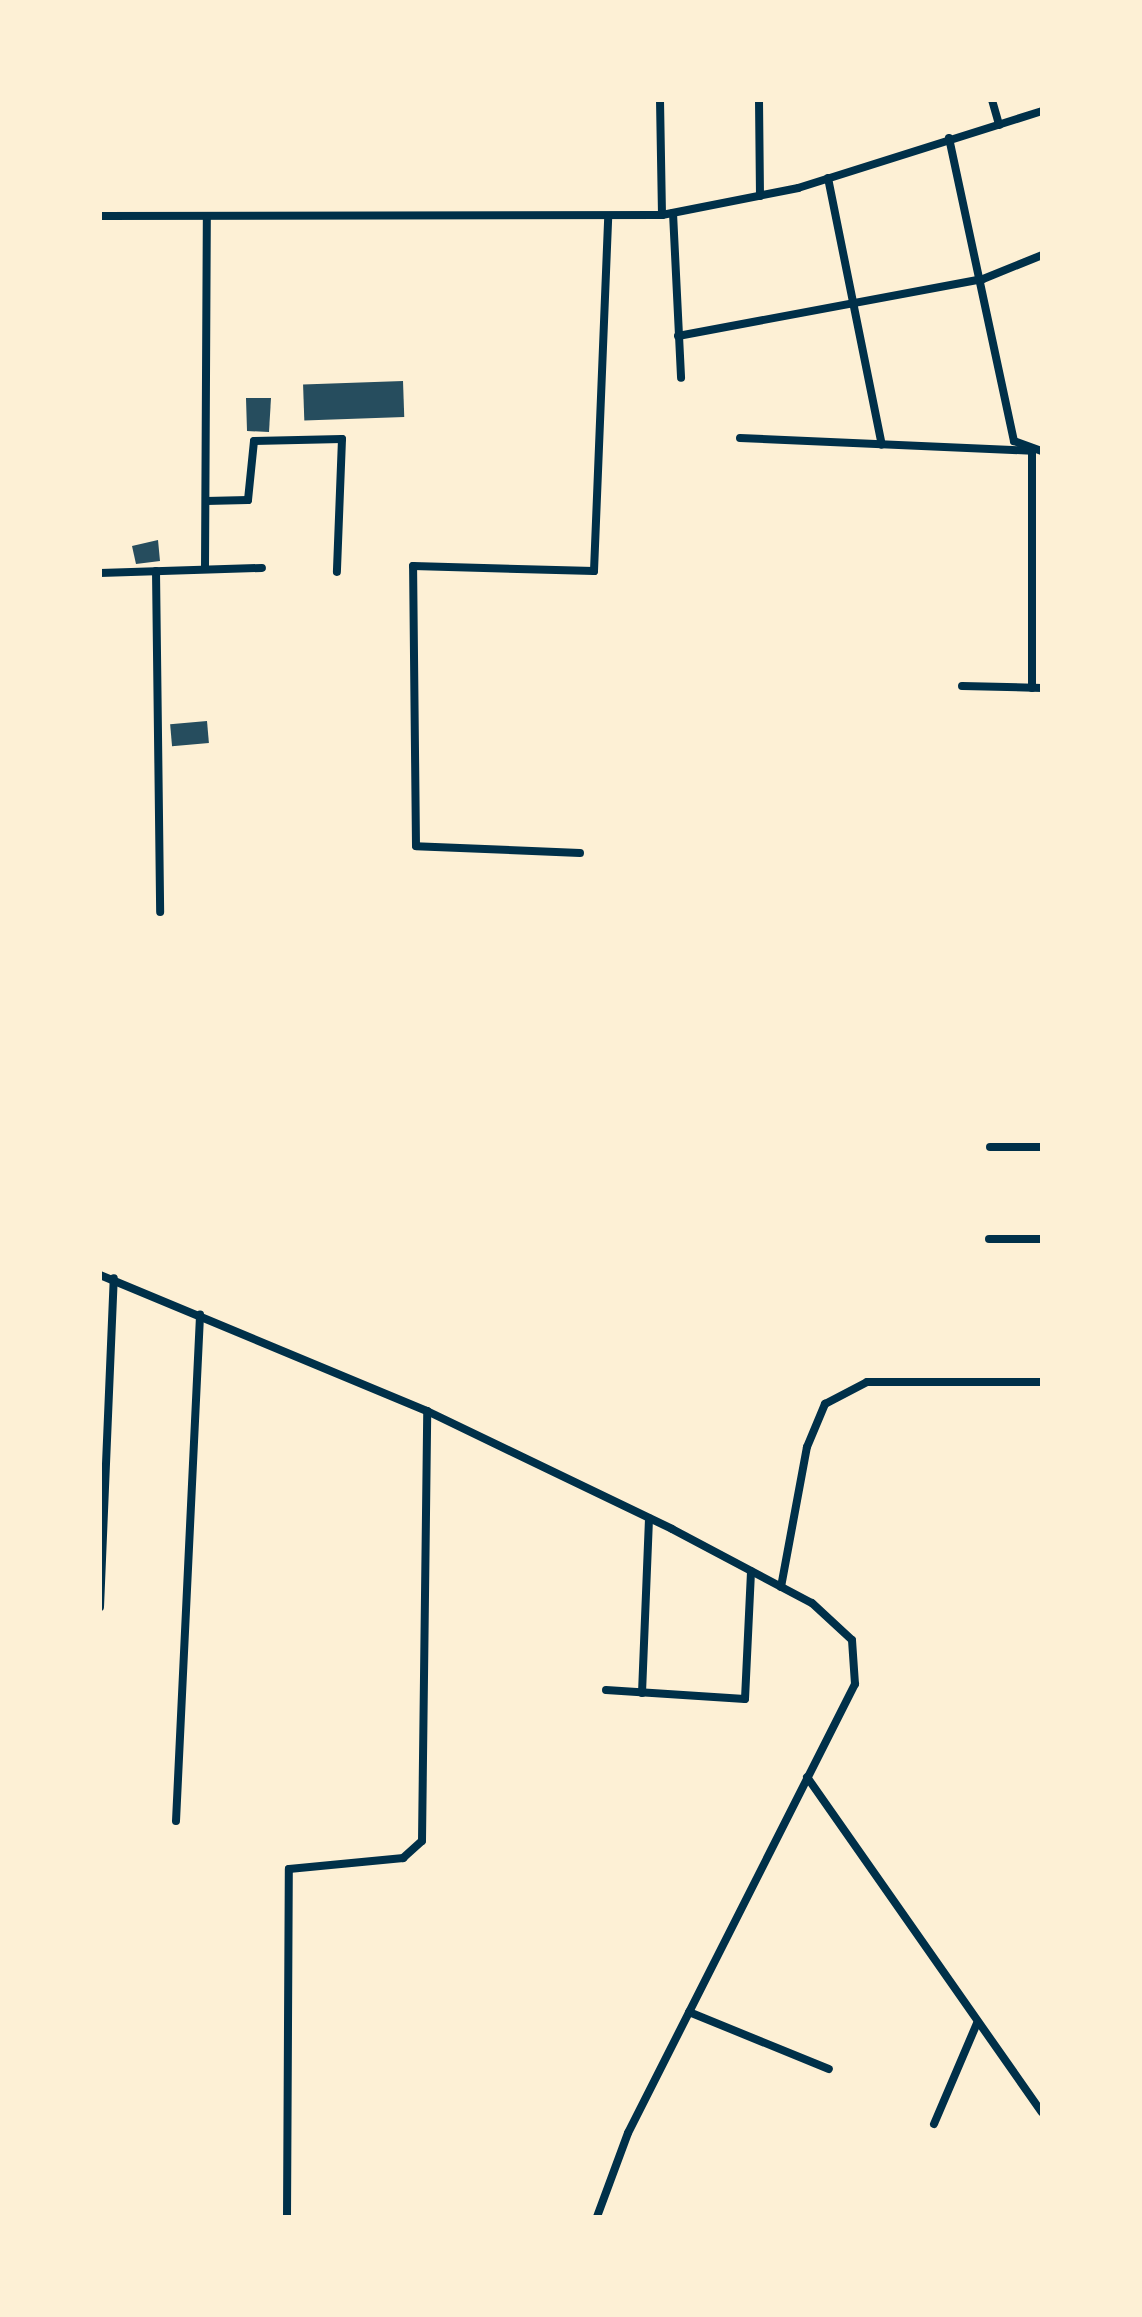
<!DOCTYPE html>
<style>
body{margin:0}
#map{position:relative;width:1142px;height:2317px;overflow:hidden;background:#fdf0d5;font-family:Jost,sans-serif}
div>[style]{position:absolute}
.building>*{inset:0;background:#264d5e;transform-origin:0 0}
.minor>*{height:8px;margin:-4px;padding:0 4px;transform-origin:4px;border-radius:4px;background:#003049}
span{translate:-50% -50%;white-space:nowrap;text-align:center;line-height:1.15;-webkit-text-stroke:9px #fdf0d5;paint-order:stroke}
.frame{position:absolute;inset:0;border:102px solid #fdf0d5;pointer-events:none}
</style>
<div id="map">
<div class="building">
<div style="left:403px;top:381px;width:36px;height:100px;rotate:88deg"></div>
<div style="clip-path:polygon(246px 398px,271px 398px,269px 432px,247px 431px)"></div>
<div style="clip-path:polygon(158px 540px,160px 561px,136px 564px,132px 546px)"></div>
<div style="left:207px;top:721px;width:22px;height:37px;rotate:85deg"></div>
</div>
<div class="minor">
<div style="left:660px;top:100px;width:115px;rotate:89deg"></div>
<div style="left:759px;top:100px;width:96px;rotate:89.4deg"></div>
<div style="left:992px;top:100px;width:26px;rotate:74deg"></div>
<div style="left:949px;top:138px;width:310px;rotate:77.9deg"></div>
<div style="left:1014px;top:441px;width:30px;rotate:20deg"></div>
<div style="left:828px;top:178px;width:272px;rotate:78.6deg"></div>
<div style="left:673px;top:213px;width:165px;rotate:87.2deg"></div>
<div style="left:100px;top:216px;width:562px;rotate:-0.1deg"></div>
<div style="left:662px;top:215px;width:139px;rotate:-11.2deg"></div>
<div style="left:798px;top:188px;width:256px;rotate:-17.5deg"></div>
<div style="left:678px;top:336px;width:310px;rotate:-10.6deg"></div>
<div style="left:983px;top:279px;width:64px;rotate:-22.1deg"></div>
<div style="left:740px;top:438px;width:292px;rotate:2.5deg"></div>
<div style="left:1032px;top:451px;width:237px;rotate:90deg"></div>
<div style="left:206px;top:501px;width:42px;rotate:-1.4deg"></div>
<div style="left:248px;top:500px;width:59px;rotate:-84.2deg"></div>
<div style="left:254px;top:441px;width:88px;rotate:-1.3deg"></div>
<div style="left:342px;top:439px;width:133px;rotate:92.2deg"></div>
<div style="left:205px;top:568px;width:350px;rotate:-89.7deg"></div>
<div style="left:156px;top:571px;width:341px;rotate:89.3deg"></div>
<div style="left:100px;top:573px;width:162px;rotate:-1.8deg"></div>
<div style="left:962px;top:686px;width:80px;rotate:1.4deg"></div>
<div style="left:580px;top:853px;width:164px;rotate:-177.6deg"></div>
<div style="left:416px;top:846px;width:280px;rotate:-90.6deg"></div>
<div style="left:413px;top:566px;width:181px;rotate:1.6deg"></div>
<div style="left:594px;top:571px;width:355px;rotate:-87.7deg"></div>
<div style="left:990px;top:1147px;width:52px"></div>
<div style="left:989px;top:1239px;width:53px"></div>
<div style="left:100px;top:1275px;width:354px;rotate:22.6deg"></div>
<div style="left:427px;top:1411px;width:272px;rotate:25.7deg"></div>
<div style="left:672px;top:1529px;width:158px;rotate:27.9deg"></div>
<div style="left:812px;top:1603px;width:54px;rotate:42.8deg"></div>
<div style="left:852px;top:1640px;width:44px;rotate:86.1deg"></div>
<div style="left:855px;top:1684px;width:503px;rotate:116.82deg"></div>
<div style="left:628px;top:2133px;width:90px;rotate:110.3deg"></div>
<div style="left:781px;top:1587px;width:142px;rotate:-79.5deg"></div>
<div style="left:807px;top:1447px;width:47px;rotate:-67.3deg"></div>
<div style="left:825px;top:1404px;width:47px;rotate:-27.6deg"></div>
<div style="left:867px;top:1382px;width:175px"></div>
<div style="left:100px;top:1607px;width:329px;rotate:-87.6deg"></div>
<div style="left:606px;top:1690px;width:139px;rotate:3.7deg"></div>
<div style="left:745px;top:1699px;width:128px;rotate:-87.3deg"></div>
<div style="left:642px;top:1693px;width:175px;rotate:-87.7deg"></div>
<div style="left:807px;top:1777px;width:409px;rotate:55deg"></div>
<div style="left:176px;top:1821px;width:507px;rotate:-87.28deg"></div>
<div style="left:689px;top:2012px;width:151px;rotate:22.2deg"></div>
<div style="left:934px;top:2124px;width:110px;rotate:-66.9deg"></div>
<div style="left:287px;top:2217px;width:348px;rotate:-89.7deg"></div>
<div style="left:289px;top:1869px;width:115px;rotate:-5.5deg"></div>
<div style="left:403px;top:1858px;width:25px;rotate:-42deg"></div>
<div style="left:422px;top:1841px;width:430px;rotate:-89.3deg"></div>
</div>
<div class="frame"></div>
</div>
